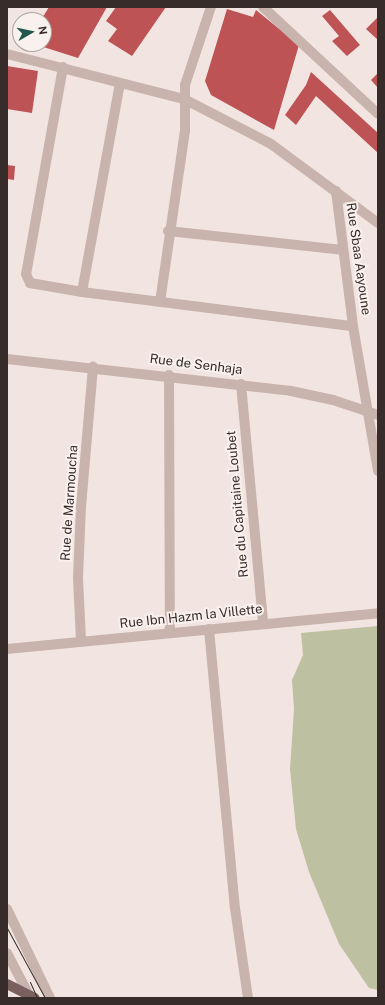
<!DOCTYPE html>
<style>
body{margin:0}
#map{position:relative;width:385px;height:1005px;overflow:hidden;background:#f2e5e1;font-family:"Public Sans",sans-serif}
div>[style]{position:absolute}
.green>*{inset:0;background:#bdc0a1}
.building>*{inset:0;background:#bd5354}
.minor>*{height:10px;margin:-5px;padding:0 5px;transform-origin:5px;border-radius:5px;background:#c9b3ad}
.major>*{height:10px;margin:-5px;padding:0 5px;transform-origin:5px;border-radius:5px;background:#79605e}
.tram>*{height:1px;margin:-0.5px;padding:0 0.5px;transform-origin:0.5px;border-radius:0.5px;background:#382c2b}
span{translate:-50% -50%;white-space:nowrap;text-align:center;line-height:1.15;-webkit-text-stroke:4px #f9f1ed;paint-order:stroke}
.street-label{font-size:13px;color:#382c2b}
.frame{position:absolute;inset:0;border:8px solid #382c2b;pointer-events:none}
.north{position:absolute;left:12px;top:12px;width:40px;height:40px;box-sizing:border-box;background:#f9f1ed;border:1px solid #aca29f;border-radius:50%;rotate:81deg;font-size:11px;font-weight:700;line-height:16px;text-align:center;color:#382c2b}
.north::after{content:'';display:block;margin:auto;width:14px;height:18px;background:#23574e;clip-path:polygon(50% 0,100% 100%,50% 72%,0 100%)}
</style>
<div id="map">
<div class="green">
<div style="clip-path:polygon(378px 626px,378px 990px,369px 988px,339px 944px,309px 872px,296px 829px,290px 769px,294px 709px,292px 680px,303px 655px,301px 633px)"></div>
</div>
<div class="building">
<div style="clip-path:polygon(49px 7px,107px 7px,78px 58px,34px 44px,44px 44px,44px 20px,41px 20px)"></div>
<div style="clip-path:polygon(116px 7px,166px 7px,132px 56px,108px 41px,117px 29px,106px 21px)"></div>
<div style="clip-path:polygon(227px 9px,253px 17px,256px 10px,299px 45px,274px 130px,211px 95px,205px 81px)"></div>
<div style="clip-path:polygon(330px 10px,360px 45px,347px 56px,332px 41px,339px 36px,322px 16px)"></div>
<div style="clip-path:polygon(378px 17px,378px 40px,366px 29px)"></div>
<div style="clip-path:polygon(7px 66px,38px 71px,32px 113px,7px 109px)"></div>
<div style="clip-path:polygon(311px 72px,378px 133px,378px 153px,316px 96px,296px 125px,285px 115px,306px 85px)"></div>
<div style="clip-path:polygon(378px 73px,378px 88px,371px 80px)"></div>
<div style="clip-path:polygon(7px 165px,15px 166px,14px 180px,7px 179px)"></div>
</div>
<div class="minor">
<div style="left:263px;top:7px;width:157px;rotate:42.9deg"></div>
<div style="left:7px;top:54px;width:183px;rotate:14.3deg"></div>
<div style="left:184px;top:99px;width:98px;rotate:27.3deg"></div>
<div style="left:271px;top:144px;width:133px;rotate:36.4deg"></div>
<div style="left:63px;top:67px;width:210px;rotate:100.1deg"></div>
<div style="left:26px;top:274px;width:10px;rotate:66deg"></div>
<div style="left:30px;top:283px;width:53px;rotate:9.8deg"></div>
<div style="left:82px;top:292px;width:273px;rotate:7.2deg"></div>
<div style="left:336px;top:191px;width:136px;rotate:82.8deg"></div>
<div style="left:353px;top:326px;width:147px;rotate:80.2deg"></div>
<div style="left:168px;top:231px;width:175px;rotate:6.2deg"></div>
<div style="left:82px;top:292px;width:212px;rotate:-79.7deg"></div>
<div style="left:160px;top:302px;width:173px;rotate:-81.7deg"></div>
<div style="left:185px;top:131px;width:46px;rotate:-90deg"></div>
<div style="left:185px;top:85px;width:82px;rotate:-71.6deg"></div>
<div style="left:7px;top:359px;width:286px;rotate:6.4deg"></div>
<div style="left:291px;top:391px;width:43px;rotate:12.1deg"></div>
<div style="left:333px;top:400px;width:47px;rotate:18.4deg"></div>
<div style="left:169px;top:375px;width:257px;rotate:89.8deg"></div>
<div style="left:241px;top:384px;width:240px;rotate:84.7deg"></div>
<div style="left:209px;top:629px;width:280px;rotate:84.7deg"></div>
<div style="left:235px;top:908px;width:91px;rotate:81.8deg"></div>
<div style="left:81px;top:640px;width:62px;rotate:-92.8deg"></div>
<div style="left:78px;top:578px;width:71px;rotate:-87.6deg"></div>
<div style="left:81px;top:507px;width:141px;rotate:-85.1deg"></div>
<div style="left:7px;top:649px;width:373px;rotate:-5.5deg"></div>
<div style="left:7px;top:909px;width:99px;rotate:64.2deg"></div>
<div style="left:7px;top:953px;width:47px;rotate:62.4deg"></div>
</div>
<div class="major">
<div style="left:7px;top:984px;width:31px;rotate:27deg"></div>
</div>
<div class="tram">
<div style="left:7px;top:928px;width:80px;rotate:61.5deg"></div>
<div style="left:30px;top:982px;width:17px;rotate:66deg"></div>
</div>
<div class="street-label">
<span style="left:358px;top:259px;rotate:82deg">Rue Sbaa Aayoune</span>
<span style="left:196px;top:365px;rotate:7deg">Rue de Senhaja</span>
<span style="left:70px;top:503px;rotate:-86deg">Rue de Marmoucha</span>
<span style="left:238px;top:504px;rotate:-95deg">Rue du Capitaine Loubet</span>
<span style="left:191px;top:617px;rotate:-6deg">Rue Ibn Hazm la Villette</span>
</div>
<div class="frame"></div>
<div class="north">N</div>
</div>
